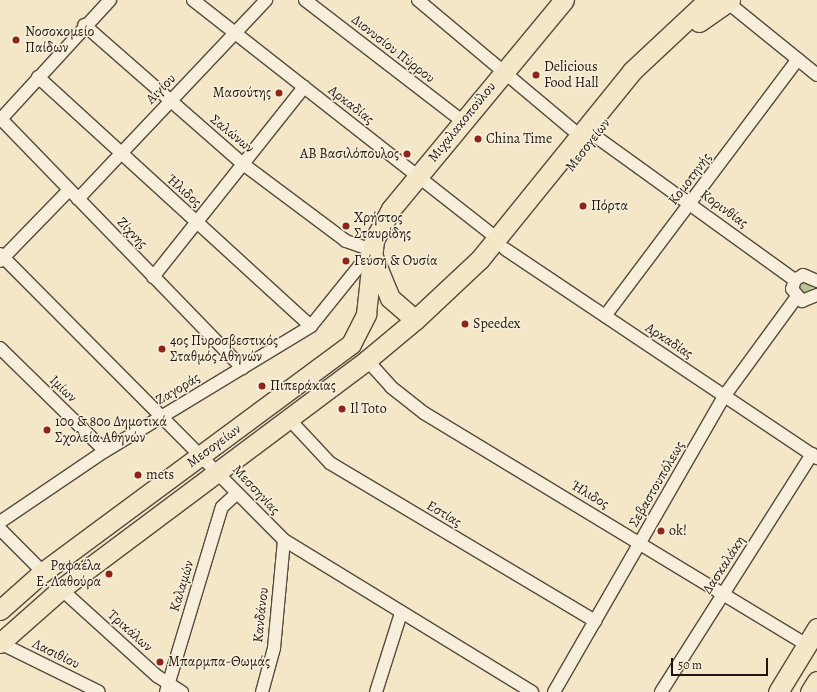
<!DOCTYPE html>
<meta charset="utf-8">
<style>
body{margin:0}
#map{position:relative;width:817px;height:692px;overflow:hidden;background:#f3e7c7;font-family:Alegreya,serif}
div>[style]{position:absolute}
.green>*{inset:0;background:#bac596}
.roads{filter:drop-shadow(1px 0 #564b3d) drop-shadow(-1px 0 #564b3d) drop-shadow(0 1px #564b3d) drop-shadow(0 -1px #564b3d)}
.street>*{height:12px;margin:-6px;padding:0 6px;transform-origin:6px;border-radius:6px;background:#f7efdb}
.primary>*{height:19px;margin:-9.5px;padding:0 9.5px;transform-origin:9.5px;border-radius:9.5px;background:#f3e7c7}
.dots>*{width:11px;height:11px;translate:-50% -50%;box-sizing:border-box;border:2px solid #f7efdb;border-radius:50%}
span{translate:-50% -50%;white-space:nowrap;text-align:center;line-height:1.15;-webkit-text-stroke:3px #f7efdb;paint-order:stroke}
.poi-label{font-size:14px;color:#21170f}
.left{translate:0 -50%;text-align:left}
.right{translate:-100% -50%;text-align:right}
.street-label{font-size:14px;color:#21170f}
.scale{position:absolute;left:671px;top:658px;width:97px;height:18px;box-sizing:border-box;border:2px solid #21170f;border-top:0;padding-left:5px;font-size:12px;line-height:14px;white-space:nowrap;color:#21170f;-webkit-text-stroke:3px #f7efdb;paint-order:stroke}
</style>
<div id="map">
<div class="green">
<div style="clip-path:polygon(800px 280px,814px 285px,807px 296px,798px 293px)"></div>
</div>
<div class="roads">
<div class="street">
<div style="left:110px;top:0;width:161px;rotate:132.5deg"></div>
<div style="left:1px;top:119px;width:347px;rotate:45.9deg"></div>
<div style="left:193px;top:0;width:377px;rotate:38.1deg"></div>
<div style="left:305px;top:0;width:198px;rotate:37.6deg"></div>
<div style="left:418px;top:0;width:201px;rotate:40deg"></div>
<div style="left:727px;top:2px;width:116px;rotate:39deg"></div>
<div style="left:38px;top:77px;width:369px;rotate:42.4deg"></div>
<div style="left:595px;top:136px;width:246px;rotate:35.8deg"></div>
<div style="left:78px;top:199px;width:274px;rotate:-46.6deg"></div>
<div style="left:505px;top:249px;width:376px;rotate:33.8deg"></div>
<div style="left:0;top:254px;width:403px;rotate:45.2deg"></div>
<div style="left:284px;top:540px;width:291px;rotate:31.5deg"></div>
<div style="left:0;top:261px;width:99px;rotate:-45.8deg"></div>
<div style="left:153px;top:277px;width:243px;rotate:-51.5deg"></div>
<div style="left:817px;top:281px;width:15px;rotate:-157deg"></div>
<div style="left:803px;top:275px;width:9px;rotate:148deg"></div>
<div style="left:795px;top:280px;width:9px;rotate:108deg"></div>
<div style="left:792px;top:289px;width:16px;rotate:50deg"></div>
<div style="left:802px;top:301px;width:16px;rotate:-22deg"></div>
<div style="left:605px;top:316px;width:321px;rotate:-53.1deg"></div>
<div style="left:0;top:348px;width:147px;rotate:44.4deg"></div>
<div style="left:367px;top:360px;width:36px;rotate:48deg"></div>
<div style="left:391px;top:387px;width:42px;rotate:38.2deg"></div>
<div style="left:424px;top:413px;width:448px;rotate:31.2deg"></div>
<div style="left:289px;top:419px;width:60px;rotate:47deg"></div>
<div style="left:330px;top:463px;width:309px;rotate:30.8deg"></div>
<div style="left:0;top:522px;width:127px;rotate:-34.1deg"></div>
<div style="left:105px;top:451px;width:241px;rotate:-31.2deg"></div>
<div style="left:311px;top:326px;width:97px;rotate:-51.2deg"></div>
<div style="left:372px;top:250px;width:28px;rotate:-161deg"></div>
<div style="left:346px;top:241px;width:129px;rotate:-143.2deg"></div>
<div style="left:243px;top:164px;width:211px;rotate:-138.8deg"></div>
<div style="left:0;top:529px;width:61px;rotate:45deg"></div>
<div style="left:61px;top:589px;width:130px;rotate:42.2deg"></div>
<div style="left:157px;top:676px;width:30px;rotate:33deg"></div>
<div style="left:0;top:643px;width:110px;rotate:26.3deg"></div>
<div style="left:166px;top:692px;width:193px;rotate:-73.2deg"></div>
<div style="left:222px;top:507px;width:19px;rotate:-43deg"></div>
<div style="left:262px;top:692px;width:46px;rotate:-74.7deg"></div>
<div style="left:274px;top:648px;width:108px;rotate:-84.7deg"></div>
<div style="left:376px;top:692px;width:83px;rotate:-72.4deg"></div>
<div style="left:554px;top:692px;width:343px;rotate:-60.1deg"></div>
<div style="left:725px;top:395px;width:120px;rotate:-53.8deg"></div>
<div style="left:661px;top:692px;width:282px;rotate:-57.6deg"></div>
</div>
<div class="primary">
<div style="left:699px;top:22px;width:38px;rotate:-35deg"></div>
<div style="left:374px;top:259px;width:42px;rotate:67.7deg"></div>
<div style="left:390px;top:298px;width:33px;rotate:41deg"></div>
<div style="left:0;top:610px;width:57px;rotate:-41.5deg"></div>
<div style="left:43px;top:572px;width:383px;rotate:-36.5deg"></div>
<div style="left:351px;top:344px;width:34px;rotate:-63deg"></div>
<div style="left:366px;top:314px;width:74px;rotate:-83.8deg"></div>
<div style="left:374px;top:240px;width:35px;rotate:-61deg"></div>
<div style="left:391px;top:209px;width:271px;rotate:-50.4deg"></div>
<div style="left:0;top:643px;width:81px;rotate:-41.5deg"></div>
<div style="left:61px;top:589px;width:382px;rotate:-36.8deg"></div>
<div style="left:367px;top:360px;width:62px;rotate:-39.8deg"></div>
<div style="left:415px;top:320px;width:89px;rotate:-43.2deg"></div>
<div style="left:480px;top:259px;width:242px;rotate:-51deg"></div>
<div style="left:632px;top:71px;width:104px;rotate:-43.1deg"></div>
<div style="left:778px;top:692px;width:75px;rotate:-58.6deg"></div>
<div style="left:810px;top:692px;width:13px;rotate:-58deg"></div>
</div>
</div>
<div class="dots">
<div style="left:16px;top:40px;background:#8f2418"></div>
<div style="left:536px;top:75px;background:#8f2418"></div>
<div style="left:279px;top:93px;background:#8f2418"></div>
<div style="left:478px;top:139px;background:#8f2418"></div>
<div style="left:407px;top:154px;background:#8f2418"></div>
<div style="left:583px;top:206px;background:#8f2418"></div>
<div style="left:346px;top:226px;background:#8f2418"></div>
<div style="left:346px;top:261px;background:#8f2418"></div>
<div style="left:465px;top:324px;background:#8f2418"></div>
<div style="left:162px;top:349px;background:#8f2418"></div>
<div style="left:262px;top:386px;background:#8f2418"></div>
<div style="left:342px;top:409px;background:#8f2418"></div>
<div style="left:47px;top:430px;background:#8f2418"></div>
<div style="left:138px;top:475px;background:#8f2418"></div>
<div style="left:661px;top:531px;background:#8f2418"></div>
<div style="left:109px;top:574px;background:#8f2418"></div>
<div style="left:160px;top:662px;background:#8f2418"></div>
</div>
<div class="poi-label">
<span class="left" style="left:25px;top:40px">Νοσοκομείο<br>Παίδων</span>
<span class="left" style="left:544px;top:75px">Delicious<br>Food Hall</span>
<span class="right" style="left:271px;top:93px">Μασούτης</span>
<span class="left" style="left:486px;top:139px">China Time</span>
<span class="right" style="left:399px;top:154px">ΑΒ Βασιλόπουλος</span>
<span class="left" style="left:591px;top:206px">Πόρτα</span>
<span class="left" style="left:354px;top:226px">Χρήστος<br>Σταυρίδης</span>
<span class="left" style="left:354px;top:261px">Γεύση &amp; Ουσία</span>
<span class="left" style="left:473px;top:324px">Speedex</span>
<span class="left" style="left:170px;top:349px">4ος Πυροσβεστικός<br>Σταθμός Αθηνών</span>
<span class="left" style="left:270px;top:386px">Πιπεράκιας</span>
<span class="left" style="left:350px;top:409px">Il Toto</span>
<span class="left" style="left:55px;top:430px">10ο &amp; 80ο Δημοτικά<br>Σχολεία Αθηνών</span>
<span class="left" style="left:146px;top:475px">mets</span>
<span class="left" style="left:669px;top:531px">ok!</span>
<span class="right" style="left:101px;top:574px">Ραφαέλα<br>Ε. Λαθούρα</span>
<span class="left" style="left:168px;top:662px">Μπαρμπα-Θωμάς</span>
</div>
<div class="street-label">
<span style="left:393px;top:49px;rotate:38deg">Διονυσίου Πύρρου</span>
<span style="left:161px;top:89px;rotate:-46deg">Αιγίου</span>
<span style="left:351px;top:105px;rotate:38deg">Αρκαδίας</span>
<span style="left:462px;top:122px;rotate:-51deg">Μιχαλακοπούλου</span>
<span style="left:232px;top:134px;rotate:39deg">Σαλώνων</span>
<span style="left:588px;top:145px;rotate:-52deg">Μεσογείων</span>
<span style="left:690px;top:179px;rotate:-53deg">Κομοτηνής</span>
<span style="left:184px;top:191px;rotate:42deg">Ήλιδος</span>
<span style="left:724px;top:209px;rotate:36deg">Κορινθίας</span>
<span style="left:132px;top:233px;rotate:46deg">Ζίχνης</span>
<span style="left:669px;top:341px;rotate:33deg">Αρκαδίας</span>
<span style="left:63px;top:389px;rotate:44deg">Ιμίων</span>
<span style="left:178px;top:389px;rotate:-31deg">Ζαγοράς</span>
<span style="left:214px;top:446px;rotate:-36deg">Μεσογείων</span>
<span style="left:657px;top:484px;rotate:-60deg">Σεβαστουπόλεως</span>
<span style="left:256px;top:490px;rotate:47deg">Μεσσηνίας</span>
<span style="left:590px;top:495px;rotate:31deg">Ήλιδος</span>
<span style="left:444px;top:514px;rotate:31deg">Εστίας</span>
<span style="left:724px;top:565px;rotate:-57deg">Δασκαλάκη</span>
<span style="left:182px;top:586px;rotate:-73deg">Καλαμών</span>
<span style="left:261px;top:615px;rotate:-84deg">Κανδάνου</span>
<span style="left:130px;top:631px;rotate:42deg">Τρικάλων</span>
<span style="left:56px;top:654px;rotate:26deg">Λασιθίου</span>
</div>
<div class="scale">50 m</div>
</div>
